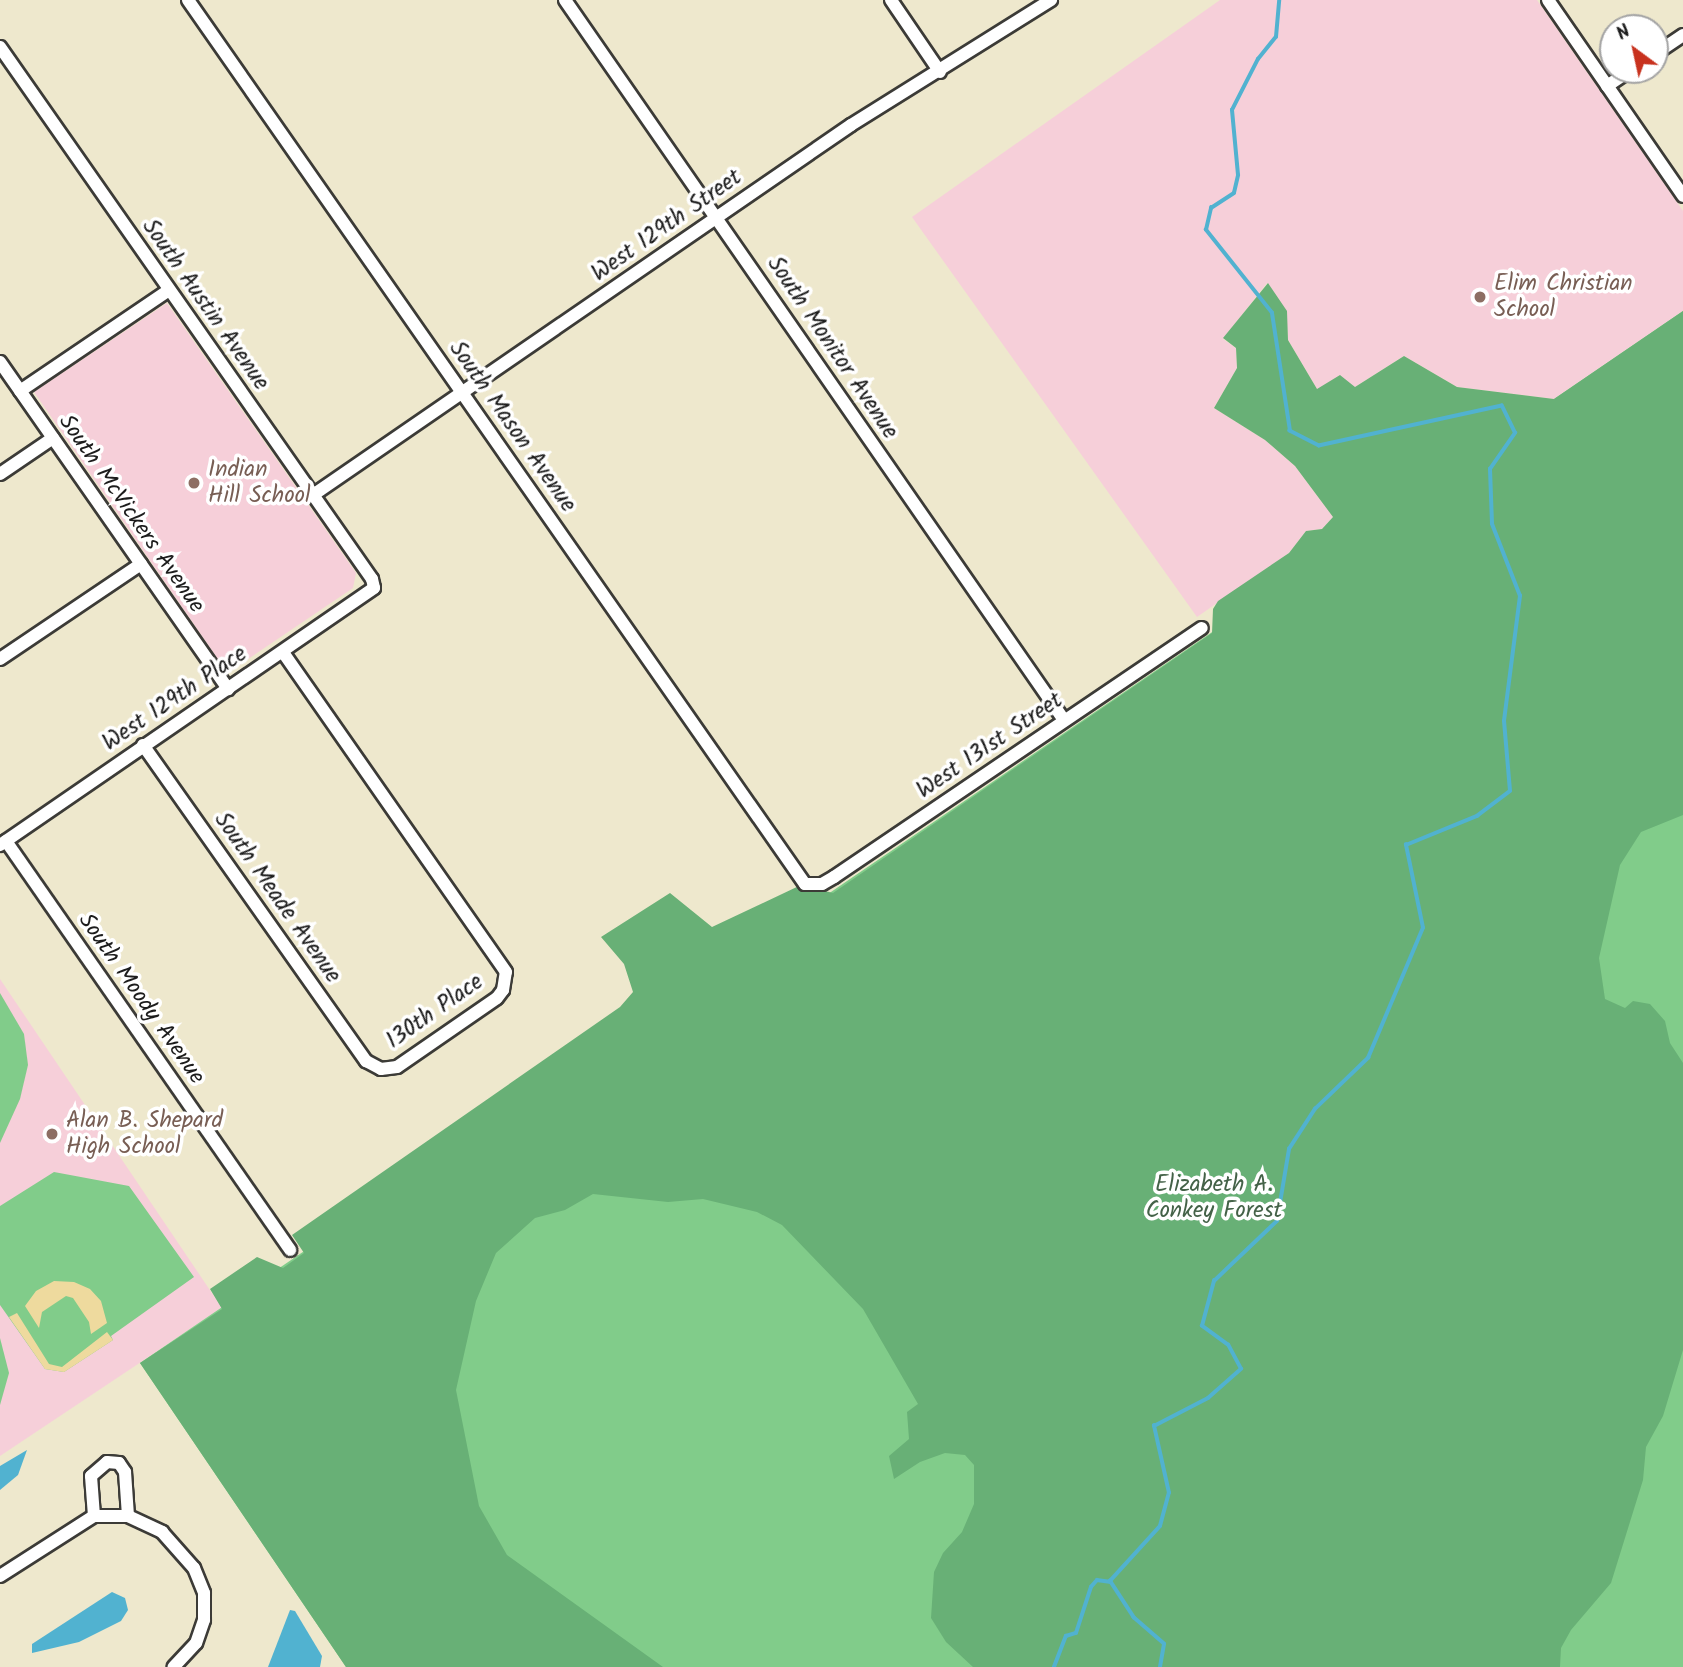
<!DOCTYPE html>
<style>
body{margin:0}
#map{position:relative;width:1683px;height:1667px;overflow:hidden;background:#eee8cd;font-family:Kalam,sans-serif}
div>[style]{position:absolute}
.built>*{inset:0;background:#f6cfd9}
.green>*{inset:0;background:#81cc8a}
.forest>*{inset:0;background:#68b076}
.sand>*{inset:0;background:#eeda9e}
.water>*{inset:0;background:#51b2d0}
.stream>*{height:3.5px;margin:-1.75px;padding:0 1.75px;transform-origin:1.75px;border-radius:1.75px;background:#51b2d0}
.roads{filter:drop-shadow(2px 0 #3c3b37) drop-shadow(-2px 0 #3c3b37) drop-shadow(0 2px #3c3b37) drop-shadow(0 -2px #3c3b37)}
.minor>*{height:12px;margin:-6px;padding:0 6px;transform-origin:6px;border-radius:6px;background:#fff}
.dots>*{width:19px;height:19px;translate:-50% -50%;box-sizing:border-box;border:4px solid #fff;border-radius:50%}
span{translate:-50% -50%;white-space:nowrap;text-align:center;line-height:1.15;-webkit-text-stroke:7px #fff;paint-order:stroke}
.street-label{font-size:23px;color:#1c1c1c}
.education-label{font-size:23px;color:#785e54}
.left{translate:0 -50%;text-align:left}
.park-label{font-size:23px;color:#446248}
.north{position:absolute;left:1599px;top:14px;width:70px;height:70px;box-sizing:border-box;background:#fff;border:2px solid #a4a4a4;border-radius:50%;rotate:327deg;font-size:19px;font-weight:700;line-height:28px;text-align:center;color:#1c1c1c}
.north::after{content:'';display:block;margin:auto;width:24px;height:32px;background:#c8321e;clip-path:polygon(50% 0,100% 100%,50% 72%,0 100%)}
</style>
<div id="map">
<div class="built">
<div style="clip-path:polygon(1220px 0,1537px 0,1683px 211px,1683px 311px,1554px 399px,1457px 387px,1404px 356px,1355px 387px,1317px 389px,1288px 340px,1286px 311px,1267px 283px,1223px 339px,1236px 348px,1237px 368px,1214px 408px,1265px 440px,1295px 466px,1333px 517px,1322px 529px,1306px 531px,1289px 553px,1197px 617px,912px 217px)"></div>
<div style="clip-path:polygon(167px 303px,356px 573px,353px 588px,232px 670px,224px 668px,34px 392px)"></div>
<div style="clip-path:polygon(0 979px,222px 1308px,0 1456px)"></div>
</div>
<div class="green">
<div style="clip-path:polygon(1683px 311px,1683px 1667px,346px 1667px,140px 1363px)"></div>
<div style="clip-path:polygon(0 993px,24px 1034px,28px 1065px,20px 1099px,0 1143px)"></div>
<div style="clip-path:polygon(54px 1172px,129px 1186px,194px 1277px,111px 1336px,113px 1340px,64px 1372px,45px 1369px,0 1305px,0 1206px)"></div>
<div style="clip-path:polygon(0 1338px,9px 1373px,0 1405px)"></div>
</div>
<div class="forest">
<div style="clip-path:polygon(1268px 283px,1287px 311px,1288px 340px,1317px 389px,1340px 375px,1355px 387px,1404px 356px,1457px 387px,1554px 399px,1683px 311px,1683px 815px,1641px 832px,1620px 865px,1599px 958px,1605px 999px,1625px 1008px,1633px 1001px,1650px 1004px,1665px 1021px,1670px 1043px,1683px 1063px,1683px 1350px,1663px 1416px,1646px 1447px,1643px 1480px,1611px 1583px,1571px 1630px,1561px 1648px,1560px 1667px,973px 1667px,946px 1642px,931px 1618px,934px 1572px,943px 1553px,962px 1532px,974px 1504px,974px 1465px,965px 1455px,945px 1453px,920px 1462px,894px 1479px,889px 1456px,909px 1439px,907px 1412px,918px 1404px,863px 1309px,782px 1225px,757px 1212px,703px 1199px,668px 1202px,593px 1194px,565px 1210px,535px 1218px,496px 1253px,476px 1301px,456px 1390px,479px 1506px,507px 1555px,663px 1667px,346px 1667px,140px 1363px,222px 1309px,210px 1289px,257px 1257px,283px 1268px,304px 1253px,292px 1235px,620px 1007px,633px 992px,624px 964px,601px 937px,670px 893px,712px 927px,801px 885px,833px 893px,1212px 633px,1213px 609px,1218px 601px,1289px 553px,1306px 531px,1322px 529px,1333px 517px,1295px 466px,1265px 440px,1214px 408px,1237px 368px,1236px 348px,1223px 338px)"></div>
</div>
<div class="sand">
<div style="clip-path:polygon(54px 1281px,74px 1282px,90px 1289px,101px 1301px,107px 1323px,91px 1334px,89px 1322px,73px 1298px,66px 1296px,42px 1312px,39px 1328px,25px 1306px,36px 1291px)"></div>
<div style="clip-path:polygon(17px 1313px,49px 1364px,62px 1367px,107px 1332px,113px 1340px,64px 1372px,45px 1369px,9px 1317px)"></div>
</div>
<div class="water">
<div style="clip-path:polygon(27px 1450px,18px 1475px,0 1490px,0 1466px)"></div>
<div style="clip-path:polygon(112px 1592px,125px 1598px,128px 1610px,121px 1621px,79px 1642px,32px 1653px,32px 1644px)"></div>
<div style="clip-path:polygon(290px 1610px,295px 1611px,322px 1656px,320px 1667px,268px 1667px)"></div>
</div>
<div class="stream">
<div style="left:1054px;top:1667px;width:33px;rotate:-69deg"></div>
<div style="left:1066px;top:1636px;width:10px;rotate:-17deg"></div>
<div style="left:1076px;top:1633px;width:48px;rotate:-71.9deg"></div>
<div style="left:1091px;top:1587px;width:9px;rotate:-49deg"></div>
<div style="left:1097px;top:1580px;width:14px;rotate:8deg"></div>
<div style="left:1160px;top:1667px;width:23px;rotate:-80deg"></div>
<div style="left:1164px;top:1644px;width:40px;rotate:-139deg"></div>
<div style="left:1134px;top:1618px;width:44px;rotate:-123deg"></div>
<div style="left:1110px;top:1581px;width:74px;rotate:-47.7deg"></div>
<div style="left:1160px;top:1526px;width:34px;rotate:-75deg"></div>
<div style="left:1169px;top:1493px;width:69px;rotate:-102.6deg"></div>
<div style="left:1154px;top:1426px;width:61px;rotate:-27.4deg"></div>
<div style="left:1208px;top:1398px;width:44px;rotate:-41.3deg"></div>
<div style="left:1241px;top:1369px;width:27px;rotate:-118deg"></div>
<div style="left:1228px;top:1345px;width:32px;rotate:-144deg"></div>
<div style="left:1202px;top:1326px;width:47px;rotate:-75.1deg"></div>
<div style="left:1214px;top:1281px;width:87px;rotate:-43.6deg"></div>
<div style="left:1277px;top:1221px;width:73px;rotate:-80.5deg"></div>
<div style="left:1289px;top:1149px;width:48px;rotate:-57deg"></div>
<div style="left:1315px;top:1109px;width:74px;rotate:-43.9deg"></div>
<div style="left:1368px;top:1058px;width:141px;rotate:-67.1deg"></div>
<div style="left:1423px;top:928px;width:85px;rotate:-101.6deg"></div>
<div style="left:1406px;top:845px;width:77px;rotate:-22.2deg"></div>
<div style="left:1477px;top:816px;width:41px;rotate:-37.1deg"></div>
<div style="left:1510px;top:791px;width:70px;rotate:-94.9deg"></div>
<div style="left:1504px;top:721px;width:126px;rotate:-82.7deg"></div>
<div style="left:1520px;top:596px;width:77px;rotate:-111.3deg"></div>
<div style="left:1492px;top:524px;width:55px;rotate:-92.1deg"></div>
<div style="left:1490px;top:469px;width:44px;rotate:-55.2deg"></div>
<div style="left:1515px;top:433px;width:30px;rotate:-116deg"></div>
<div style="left:1502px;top:406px;width:187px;rotate:167.7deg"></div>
<div style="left:1319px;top:446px;width:33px;rotate:-153deg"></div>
<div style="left:1290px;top:431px;width:119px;rotate:-98.7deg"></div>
<div style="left:1272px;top:313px;width:106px;rotate:-128.5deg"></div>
<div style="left:1206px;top:230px;width:23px;rotate:-77deg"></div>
<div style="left:1211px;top:208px;width:27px;rotate:-33deg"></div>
<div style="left:1234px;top:193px;width:18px;rotate:-77deg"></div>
<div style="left:1238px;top:175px;width:65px;rotate:-95.3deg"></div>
<div style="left:1232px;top:110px;width:57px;rotate:-63deg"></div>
<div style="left:1258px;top:59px;width:28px;rotate:-51deg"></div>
<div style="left:1276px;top:37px;width:37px;rotate:-85deg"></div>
</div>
<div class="roads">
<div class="minor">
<div style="left:188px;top:0;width:1078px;rotate:55.09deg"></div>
<div style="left:805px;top:884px;width:17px"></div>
<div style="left:822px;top:884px;width:14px;rotate:-30deg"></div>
<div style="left:834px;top:877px;width:444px;rotate:-34.1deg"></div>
<div style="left:565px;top:0;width:876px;rotate:55.28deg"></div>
<div style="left:891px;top:0;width:87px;rotate:55.8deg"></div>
<div style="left:1548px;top:0;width:238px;rotate:55.4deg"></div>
<div style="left:0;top:47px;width:649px;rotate:55.04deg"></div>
<div style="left:372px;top:579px;width:9px;rotate:77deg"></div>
<div style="left:374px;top:588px;width:454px;rotate:145.5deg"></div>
<div style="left:1655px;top:54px;width:34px;rotate:-34deg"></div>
<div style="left:1607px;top:86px;width:29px;rotate:-34deg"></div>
<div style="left:0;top:362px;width:399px;rotate:55.1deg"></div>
<div style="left:20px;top:391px;width:180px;rotate:-34.1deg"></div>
<div style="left:0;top:474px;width:64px;rotate:-34.2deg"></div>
<div style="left:313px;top:495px;width:653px;rotate:-34.52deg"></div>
<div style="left:851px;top:125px;width:236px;rotate:-32deg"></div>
<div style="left:0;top:659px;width:170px;rotate:-34deg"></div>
<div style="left:143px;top:745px;width:387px;rotate:54.8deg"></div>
<div style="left:366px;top:1061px;width:17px;rotate:28deg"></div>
<div style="left:381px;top:1069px;width:16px;rotate:-7deg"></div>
<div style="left:397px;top:1067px;width:121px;rotate:-34.6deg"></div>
<div style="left:497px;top:998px;width:10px;rotate:-53deg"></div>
<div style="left:503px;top:990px;width:18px;rotate:-81deg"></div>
<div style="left:506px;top:972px;width:390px;rotate:-124.9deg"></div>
<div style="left:6px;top:841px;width:498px;rotate:55.2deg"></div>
<div style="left:94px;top:1516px;width:40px;rotate:-94.3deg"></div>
<div style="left:91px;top:1476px;width:21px;rotate:-41deg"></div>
<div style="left:107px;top:1462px;width:12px;rotate:5deg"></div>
<div style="left:119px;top:1463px;width:11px;rotate:56deg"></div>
<div style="left:125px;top:1472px;width:44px;rotate:86.1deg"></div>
<div style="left:0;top:1576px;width:112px;rotate:-32.6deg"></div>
<div style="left:94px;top:1516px;width:34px"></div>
<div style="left:128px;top:1516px;width:38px;rotate:25deg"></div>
<div style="left:162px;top:1532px;width:48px;rotate:48.4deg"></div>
<div style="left:194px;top:1568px;width:27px;rotate:68deg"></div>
<div style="left:204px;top:1593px;width:27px;rotate:90deg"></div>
<div style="left:204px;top:1620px;width:24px;rotate:109deg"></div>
<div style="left:196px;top:1643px;width:33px;rotate:133deg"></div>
</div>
</div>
<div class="dots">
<div style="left:1480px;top:297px;background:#8d6e63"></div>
<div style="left:194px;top:483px;background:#8d6e63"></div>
<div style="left:52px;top:1134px;background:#8d6e63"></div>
</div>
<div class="street-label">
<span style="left:667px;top:226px;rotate:-35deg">West 129th Street</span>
<span style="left:205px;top:305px;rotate:55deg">South Austin Avenue</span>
<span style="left:832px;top:348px;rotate:56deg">South Monitor Avenue</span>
<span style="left:512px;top:427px;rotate:55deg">South Mason Avenue</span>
<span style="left:131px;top:514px;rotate:55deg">South McVickers Avenue</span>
<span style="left:175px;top:699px;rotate:-34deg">West 129th Place</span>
<span style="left:990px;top:746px;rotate:-34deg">West 131st Street</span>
<span style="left:277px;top:898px;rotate:55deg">South Meade Avenue</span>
<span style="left:141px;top:999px;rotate:55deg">South Moody Avenue</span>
<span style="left:435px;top:1012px;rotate:-35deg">130th Place</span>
</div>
<div class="education-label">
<span class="left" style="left:1494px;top:297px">Elim Christian<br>School</span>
<span class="left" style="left:208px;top:483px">Indian<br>Hill School</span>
<span class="left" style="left:66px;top:1134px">Alan B. Shepard<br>High School</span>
</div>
<div class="park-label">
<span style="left:1214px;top:1198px">Elizabeth A.<br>Conkey Forest</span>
</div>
<div class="north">N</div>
</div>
